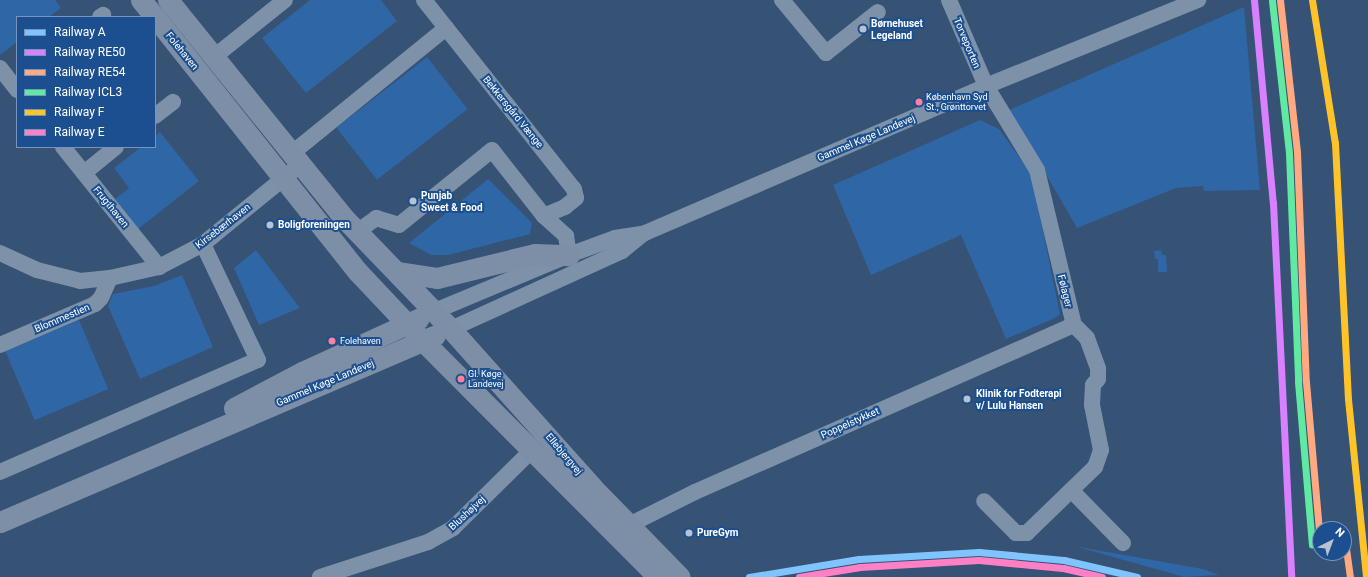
<!DOCTYPE html>
<meta charset="utf-8">
<style>
body{margin:0}
#map{position:relative;width:1368px;height:577px;overflow:hidden;background:#365274;font-family:Roboto,sans-serif}
div>[style]{position:absolute}
.green>*{inset:0;background:#2f66a5;transform-origin:0 0}
.minor>*{height:16px;margin:-8px;padding:0 8px;transform-origin:8px;border-radius:8px;background:#7d92a8}
.major>*{height:21px;margin:-10.5px;padding:0 10.5px;transform-origin:10.5px;border-radius:10.5px;background:#7d8ea7}
.rail-1>*{height:7px;margin:-3.5px;padding:0 3.5px;transform-origin:3.5px;border-radius:3.5px;background:#80c4ff}
.rail-2>*{height:7px;margin:-3.5px;padding:0 3.5px;transform-origin:3.5px;border-radius:3.5px;background:#d880ff}
.rail-3>*{height:7px;margin:-3.5px;padding:0 3.5px;transform-origin:3.5px;border-radius:3.5px;background:#ffa980}
.rail-4>*{height:7px;margin:-3.5px;padding:0 3.5px;transform-origin:3.5px;border-radius:3.5px;background:#60e9a3}
.rail-5>*{height:7px;margin:-3.5px;padding:0 3.5px;transform-origin:3.5px;border-radius:3.5px;background:#ffc32a}
.rail-6>*{height:7px;margin:-3.5px;padding:0 3.5px;transform-origin:3.5px;border-radius:3.5px;background:#ff80c5}
.dots>*{width:11px;height:11px;translate:-50% -50%;box-sizing:border-box;border:2px solid #1b4f8f;border-radius:50%}
span{translate:-50% -50%;white-space:nowrap;text-align:center;line-height:1.15;-webkit-text-stroke:4px #1b4f8f;paint-order:stroke}
.bus-label{font-size:9px;color:#fff}
.left{translate:0 -50%;text-align:left}
.poi-label{font-size:10px;color:#fff;font-weight:700}
.street-label{font-size:10px;color:#fff}
.legend{position:absolute;left:16px;top:16px;width:140px;height:132px;box-sizing:border-box;background:#1b4f8f;border:1px solid #7695bc;margin:0;padding:5px 7px;list-style:none;font-size:12px;color:#fff}
.legend li{display:flex;align-items:center;gap:8px;height:20px}
.legend b{width:20px;border:1px solid #7695bc}
.north{position:absolute;left:1312px;top:521px;width:40px;height:40px;box-sizing:border-box;background:#1b4f8f;border:1px solid #7695bc;border-radius:50%;rotate:42deg;font-size:11px;font-weight:700;line-height:16px;text-align:center;color:#fff}
.north::after{content:'';display:block;margin:auto;width:14px;height:18px;background:#b9c2ce;clip-path:polygon(50% 0,100% 100%,50% 72%,0 100%)}
</style>
<div id="map">
<div class="green">
<div style="clip-path:polygon(0 0,55px 0,61px 8px,49px 17px,17px 17px,17px 42px,0 55px)"></div>
<div style="clip-path:polygon(310px 0,381px 0,397px 21px,306px 93px,262px 38px)"></div>
<div style="clip-path:polygon(1244px 7px,1260px 190px,1204px 191px,1203px 186px,1176px 188px,1077px 228px,1009px 110px)"></div>
<div style="left:427px;top:57px;width:66px;height:115px;rotate:52deg"></div>
<div style="clip-path:polygon(980px 120px,999px 129px,1031px 173px,1060px 314px,1055px 318px,1006px 339px,961px 235px,871px 275px,833px 185px)"></div>
<div style="clip-path:polygon(160px 132px,199px 181px,138px 229px,115px 199px,129px 188px,114px 168px,141px 147px,155px 147px,155px 136px)"></div>
<div style="clip-path:polygon(488px 179px,532px 223px,530px 234px,448px 255px,431px 255px,409px 243px)"></div>
<div style="clip-path:polygon(256px 250px,300px 308px,259px 325px,234px 268px)"></div>
<div style="clip-path:polygon(1161px 250px,1162px 255px,1166px 255px,1167px 272px,1158px 272px,1158px 259px,1155px 259px,1154px 251px)"></div>
<div style="clip-path:polygon(182px 275px,213px 347px,140px 379px,108px 306px,113px 294px,154px 286px)"></div>
<div style="left:79px;top:320px;width:75px;height:80px;rotate:67deg"></div>
<div style="clip-path:polygon(1074px 546px,1203px 569px,1219px 575px,1184px 577px)"></div>
</div>
<div class="minor">
<div style="left:424px;top:0;width:241px;rotate:51.6deg"></div>
<div style="left:574px;top:189px;width:9px;rotate:77deg"></div>
<div style="left:576px;top:198px;width:14px;rotate:141deg"></div>
<div style="left:565px;top:207px;width:23px;rotate:157deg"></div>
<div style="left:782px;top:0;width:69px;rotate:50.3deg"></div>
<div style="left:826px;top:53px;width:66px;rotate:-38.3deg"></div>
<div style="left:949px;top:0;width:94px;rotate:66.7deg"></div>
<div style="left:986px;top:86px;width:98px;rotate:58.7deg"></div>
<div style="left:1037px;top:170px;width:159px;rotate:76.6deg"></div>
<div style="left:1074px;top:325px;width:18px;rotate:45deg"></div>
<div style="left:1087px;top:338px;width:33px;rotate:70deg"></div>
<div style="left:1098px;top:369px;width:10px;rotate:90deg"></div>
<div style="left:1098px;top:379px;width:8px;rotate:130deg"></div>
<div style="left:1093px;top:385px;width:20px;rotate:93deg"></div>
<div style="left:1092px;top:405px;width:46px;rotate:78.7deg"></div>
<div style="left:1101px;top:450px;width:18px;rotate:109deg"></div>
<div style="left:1095px;top:467px;width:95px;rotate:135.9deg"></div>
<div style="left:1027px;top:533px;width:11px;rotate:180deg"></div>
<div style="left:1016px;top:533px;width:45px;rotate:-135deg"></div>
<div style="left:100px;top:17px;width:4px;rotate:-34deg"></div>
<div style="left:214px;top:57px;width:91px;rotate:-38.8deg"></div>
<div style="left:0;top:68px;width:28px;rotate:52deg"></div>
<div style="left:155px;top:116px;width:23px;rotate:-38deg"></div>
<div style="left:63px;top:147px;width:154px;rotate:51.3deg"></div>
<div style="left:291px;top:154px;width:200px;rotate:-39.1deg"></div>
<div style="left:84px;top:173px;width:41px;rotate:-39.1deg"></div>
<div style="left:357px;top:232px;width:24px;rotate:-36deg"></div>
<div style="left:376px;top:218px;width:24px;rotate:17deg"></div>
<div style="left:399px;top:225px;width:119px;rotate:-38.9deg"></div>
<div style="left:492px;top:150px;width:84px;rotate:51.8deg"></div>
<div style="left:544px;top:216px;width:30px;rotate:42deg"></div>
<div style="left:566px;top:236px;width:19px;rotate:81deg"></div>
<div style="left:0;top:253px;width:41px;rotate:24.7deg"></div>
<div style="left:37px;top:270px;width:44px;rotate:14.3deg"></div>
<div style="left:80px;top:281px;width:30px;rotate:-6deg"></div>
<div style="left:110px;top:278px;width:50px;rotate:-12.7deg"></div>
<div style="left:159px;top:267px;width:50px;rotate:-27.6deg"></div>
<div style="left:203px;top:244px;width:125px;rotate:-39.2deg"></div>
<div style="left:435px;top:311px;width:145px;rotate:-22.7deg"></div>
<div style="left:569px;top:255px;width:49px;rotate:-20.3deg"></div>
<div style="left:615px;top:238px;width:30px;rotate:-9deg"></div>
<div style="left:645px;top:233px;width:371px;rotate:-23.3deg"></div>
<div style="left:986px;top:86px;width:229px;rotate:-22.1deg"></div>
<div style="left:451px;top:329px;width:188px;rotate:-24.5deg"></div>
<div style="left:622px;top:251px;width:26px;rotate:-39deg"></div>
<div style="left:0;top:345px;width:103px;rotate:-23.3deg"></div>
<div style="left:95px;top:304px;width:8px;rotate:-45deg"></div>
<div style="left:101px;top:298px;width:22px;rotate:-66deg"></div>
<div style="left:0;top:472px;width:281px;rotate:-23.5deg"></div>
<div style="left:258px;top:360px;width:128px;rotate:-115.4deg"></div>
<div style="left:1072px;top:491px;width:73px;rotate:45.6deg"></div>
<div style="left:629px;top:525px;width:74px;rotate:-26.6deg"></div>
<div style="left:695px;top:492px;width:414px;rotate:-23.8deg"></div>
<div style="left:320px;top:577px;width:114px;rotate:-18deg"></div>
<div style="left:428px;top:542px;width:29px;rotate:-29deg"></div>
<div style="left:453px;top:528px;width:111px;rotate:-44.6deg"></div>
</div>
<div class="major">
<div style="left:141px;top:0;width:22px;rotate:51deg"></div>
<div style="left:168px;top:0;width:282px;rotate:51.1deg"></div>
<div style="left:345px;top:219px;width:153px;rotate:46.1deg"></div>
<div style="left:451px;top:329px;width:213px;rotate:48.2deg"></div>
<div style="left:593px;top:488px;width:124px;rotate:45.7deg"></div>
<div style="left:155px;top:17px;width:326px;rotate:51.5deg"></div>
<div style="left:358px;top:272px;width:96px;rotate:46.7deg"></div>
<div style="left:424px;top:342px;width:332px;rotate:45.1deg"></div>
<div style="left:397px;top:272px;width:40px;rotate:8.5deg"></div>
<div style="left:437px;top:278px;width:101px;rotate:-13.8deg"></div>
<div style="left:535px;top:254px;width:34px;rotate:2deg"></div>
<div style="left:234px;top:408px;width:77px;rotate:-27.9deg"></div>
<div style="left:302px;top:372px;width:128px;rotate:-24.6deg"></div>
<div style="left:0;top:522px;width:473px;rotate:-23.2deg"></div>
</div>
<div class="rail-1">
<div style="left:749px;top:577px;width:111px;rotate:-9.3deg"></div>
<div style="left:859px;top:559px;width:120px;rotate:-3.3deg"></div>
<div style="left:979px;top:552px;width:85px;rotate:5.4deg"></div>
<div style="left:1064px;top:560px;width:75px;rotate:13.1deg"></div>
</div>
<div class="rail-2">
<div style="left:1254px;top:0;width:204px;rotate:84.7deg"></div>
<div style="left:1273px;top:203px;width:374px;rotate:87.2deg"></div>
</div>
<div class="rail-3">
<div style="left:1280px;top:0;width:153px;rotate:83.6deg"></div>
<div style="left:1297px;top:152px;width:230px;rotate:87.8deg"></div>
<div style="left:1306px;top:382px;width:162px;rotate:85deg"></div>
<div style="left:1344px;top:534px;width:43px;rotate:82.1deg"></div>
</div>
<div class="rail-4">
<div style="left:1272px;top:1px;width:153px;rotate:83.6deg"></div>
<div style="left:1289px;top:153px;width:229px;rotate:87.7deg"></div>
<div style="left:1298px;top:382px;width:163px;rotate:85.1deg"></div>
</div>
<div class="rail-5">
<div style="left:1312px;top:0;width:145px;rotate:80.9deg"></div>
<div style="left:1335px;top:143px;width:256px;rotate:87.1deg"></div>
<div style="left:1348px;top:399px;width:179px;rotate:84.2deg"></div>
</div>
<div class="rail-6">
<div style="left:799px;top:577px;width:62px;rotate:-9.3deg"></div>
<div style="left:860px;top:567px;width:119px;rotate:-3.4deg"></div>
<div style="left:979px;top:560px;width:84px;rotate:5.4deg"></div>
<div style="left:1063px;top:568px;width:40px;rotate:13deg"></div>
</div>
<div class="dots">
<div style="left:863px;top:29px;background:#b9c2ce"></div>
<div style="left:919px;top:102px;background:#ff8098"></div>
<div style="left:413px;top:201px;background:#b9c2ce"></div>
<div style="left:270px;top:225px;background:#b9c2ce"></div>
<div style="left:332px;top:341px;background:#ff8098"></div>
<div style="left:461px;top:379px;background:#ff8098"></div>
<div style="left:967px;top:399px;background:#b9c2ce"></div>
<div style="left:689px;top:533px;background:#b9c2ce"></div>
</div>
<div class="bus-label">
<span class="left" style="left:926px;top:102px">København Syd<br>St., Grønttorvet</span>
<span class="left" style="left:340px;top:341px">Folehaven</span>
<span class="left" style="left:468px;top:379px">Gl. Køge<br>Landevej</span>
</div>
<div class="poi-label">
<span class="left" style="left:871px;top:29px">Børnehuset<br>Legeland</span>
<span class="left" style="left:421px;top:201px">Punjab<br>Sweet &amp; Food</span>
<span class="left" style="left:278px;top:225px">Boligforeningen</span>
<span class="left" style="left:976px;top:399px">Klinik for Fodterapi<br>v/ Lulu Hansen</span>
<span class="left" style="left:697px;top:533px">PureGym</span>
</div>
<div class="street-label">
<span style="left:967px;top:43px;rotate:67deg">Torveporten</span>
<span style="left:182px;top:51px;rotate:51deg">Folehaven</span>
<span style="left:513px;top:112px;rotate:51deg">Bekkersgård Vænge</span>
<span style="left:866px;top:138px;rotate:-23deg">Gammel Køge Landevej</span>
<span style="left:111px;top:207px;rotate:51deg">Frugthaven</span>
<span style="left:223px;top:226px;rotate:-38deg">Kirsebærhaven</span>
<span style="left:1065px;top:291px;rotate:76deg">Følager</span>
<span style="left:62px;top:318px;rotate:-23deg">Blommestien</span>
<span style="left:325px;top:383px;rotate:-23deg">Gammel Køge Landevej</span>
<span style="left:850px;top:423px;rotate:-24deg">Poppelstykket</span>
<span style="left:564px;top:454px;rotate:50deg">Ellebjergvej</span>
<span style="left:467px;top:513px;rotate:-43deg">Blushøjvej</span>
</div>
<ul class="legend">
<li><b style="height:5px;background:#80c4ff"></b>Railway A</li>
<li><b style="height:5px;background:#d880ff"></b>Railway RE50</li>
<li><b style="height:5px;background:#ffa980"></b>Railway RE54</li>
<li><b style="height:5px;background:#60e9a3"></b>Railway ICL3</li>
<li><b style="height:5px;background:#ffc32a"></b>Railway F</li>
<li><b style="height:5px;background:#ff80c5"></b>Railway E</li>
</ul>
<div class="north">N</div>
</div>
